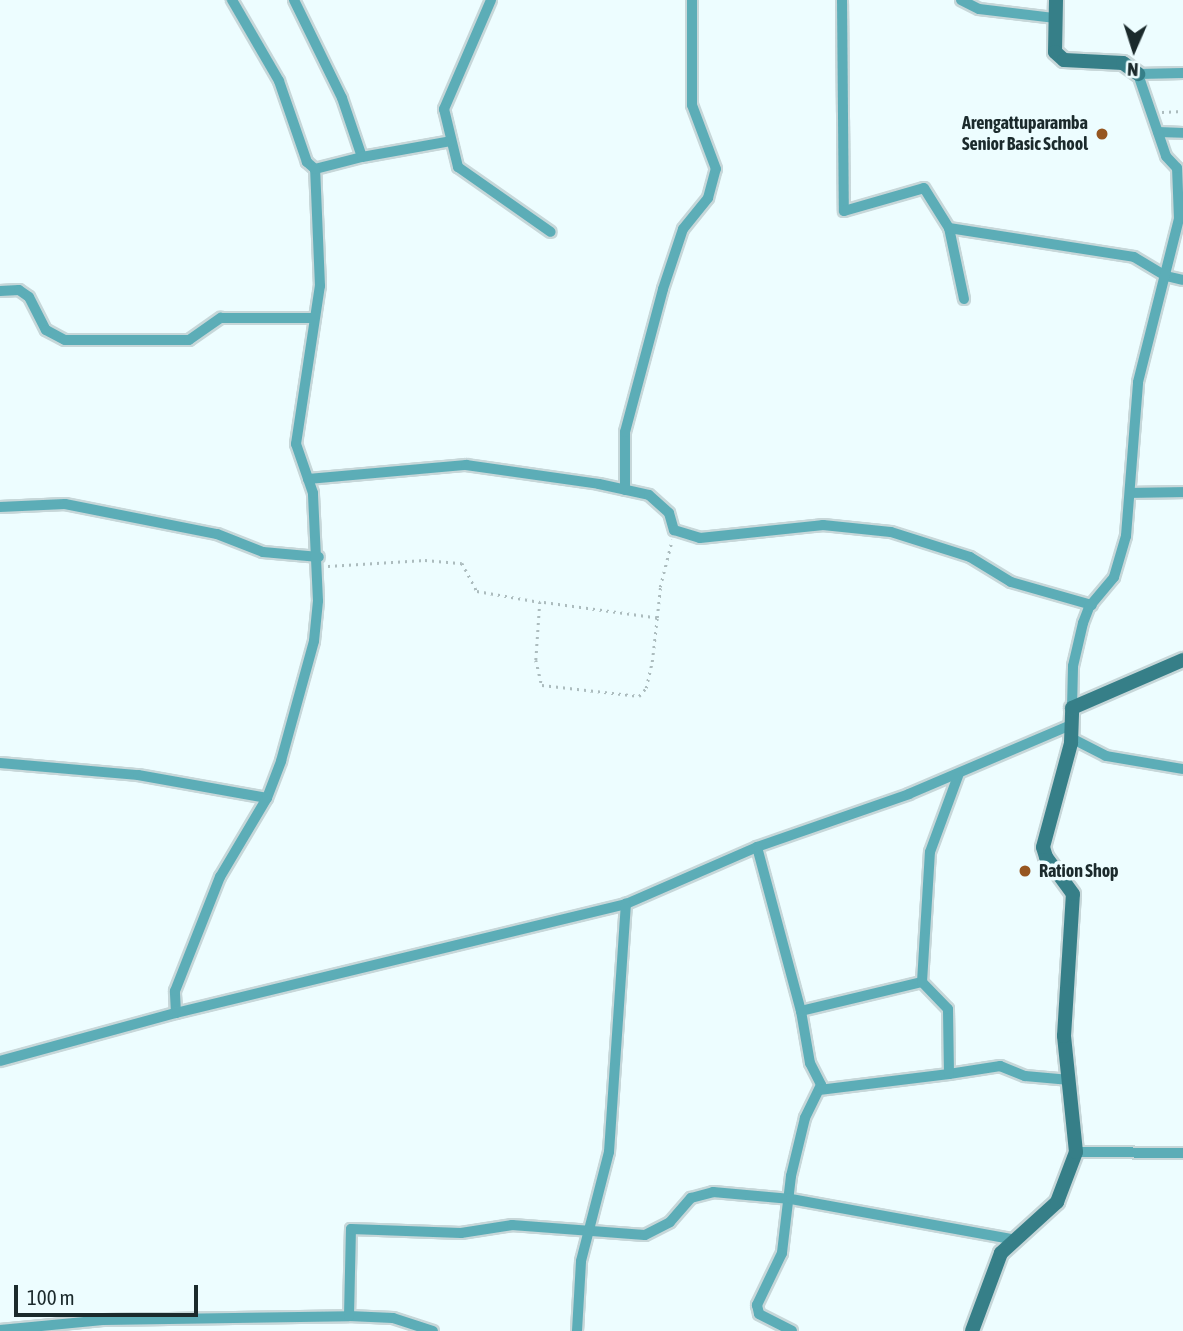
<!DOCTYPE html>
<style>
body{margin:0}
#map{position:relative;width:1183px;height:1331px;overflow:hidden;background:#edfdff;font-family:"Asap Condensed",sans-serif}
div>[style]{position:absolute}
.path>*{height:2.5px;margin-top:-1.25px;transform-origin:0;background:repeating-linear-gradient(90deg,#acbcbe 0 2px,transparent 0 7px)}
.roads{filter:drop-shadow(2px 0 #c7d7d9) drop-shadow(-2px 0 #c7d7d9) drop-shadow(0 2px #c7d7d9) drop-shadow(0 -2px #c7d7d9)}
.street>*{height:10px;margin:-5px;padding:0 5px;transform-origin:5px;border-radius:5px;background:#5cadb7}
.secondary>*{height:14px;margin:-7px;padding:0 7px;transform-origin:7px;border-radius:7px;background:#367f88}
.dots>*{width:19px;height:19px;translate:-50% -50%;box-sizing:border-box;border:4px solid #edfdff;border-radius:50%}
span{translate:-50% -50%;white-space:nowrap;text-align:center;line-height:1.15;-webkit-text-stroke:7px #edfdff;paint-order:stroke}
.poi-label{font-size:18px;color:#1b2a2c;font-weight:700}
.right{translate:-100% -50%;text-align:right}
.left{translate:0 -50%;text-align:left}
.north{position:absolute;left:1099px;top:14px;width:70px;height:70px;-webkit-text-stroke:5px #edfdff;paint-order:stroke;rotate:183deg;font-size:19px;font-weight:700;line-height:28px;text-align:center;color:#1b2a2c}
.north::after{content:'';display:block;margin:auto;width:24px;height:32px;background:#1b2a2c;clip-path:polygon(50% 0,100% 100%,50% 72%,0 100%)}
.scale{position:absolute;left:14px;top:1285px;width:184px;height:32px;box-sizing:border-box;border:4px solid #1b2a2c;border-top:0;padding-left:9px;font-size:21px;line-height:24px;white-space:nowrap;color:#1b2a2c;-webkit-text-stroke:5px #edfdff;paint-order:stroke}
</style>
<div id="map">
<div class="path">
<div style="left:1162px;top:112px;width:21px;rotate:-3deg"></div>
<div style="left:328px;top:566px;width:97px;rotate:-3.5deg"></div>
<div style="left:425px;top:560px;width:37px;rotate:5deg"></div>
<div style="left:462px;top:563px;width:32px;rotate:62deg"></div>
<div style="left:477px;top:591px;width:64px;rotate:9.9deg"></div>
<div style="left:657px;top:618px;width:118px;rotate:-172.2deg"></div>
<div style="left:540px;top:602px;width:58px;rotate:93.9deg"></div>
<div style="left:536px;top:660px;width:26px;rotate:77deg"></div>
<div style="left:542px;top:685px;width:98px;rotate:6.5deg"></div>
<div style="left:639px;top:696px;width:11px;rotate:-49deg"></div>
<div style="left:646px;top:688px;width:27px;rotate:-77deg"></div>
<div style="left:652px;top:662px;width:44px;rotate:-83.5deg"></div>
<div style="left:657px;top:618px;width:31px;rotate:-84deg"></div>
<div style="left:660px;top:587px;width:49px;rotate:-75.7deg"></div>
</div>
<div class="roads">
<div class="street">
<div style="left:294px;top:0;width:109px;rotate:63.9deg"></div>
<div style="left:342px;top:98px;width:62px;rotate:71.3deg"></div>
<div style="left:362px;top:157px;width:49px;rotate:165.7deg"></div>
<div style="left:491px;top:0;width:119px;rotate:113.3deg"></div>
<div style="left:444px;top:109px;width:60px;rotate:76.4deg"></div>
<div style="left:458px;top:167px;width:113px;rotate:35deg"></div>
<div style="left:842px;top:0;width:211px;rotate:89.5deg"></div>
<div style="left:844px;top:211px;width:83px;rotate:-16deg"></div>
<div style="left:924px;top:188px;width:47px;rotate:58deg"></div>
<div style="left:961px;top:0;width:20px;rotate:27deg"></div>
<div style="left:979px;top:9px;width:77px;rotate:6.8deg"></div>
<div style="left:1158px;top:132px;width:25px;rotate:2deg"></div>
<div style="left:362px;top:157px;width:90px;rotate:-10.2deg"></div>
<div style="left:0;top:291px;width:19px;rotate:-3deg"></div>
<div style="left:19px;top:290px;width:12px;rotate:35deg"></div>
<div style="left:29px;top:297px;width:37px;rotate:63deg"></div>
<div style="left:46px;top:330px;width:21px;rotate:28deg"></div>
<div style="left:65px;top:340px;width:124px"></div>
<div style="left:189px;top:340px;width:39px;rotate:-35deg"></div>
<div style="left:221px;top:318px;width:93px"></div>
<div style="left:964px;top:299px;width:73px;rotate:-101.9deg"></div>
<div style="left:949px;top:228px;width:187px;rotate:8.9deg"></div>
<div style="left:1134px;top:257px;width:37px;rotate:31deg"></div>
<div style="left:1166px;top:276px;width:17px;rotate:13deg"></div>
<div style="left:308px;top:479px;width:159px;rotate:-5.1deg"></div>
<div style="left:466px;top:465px;width:134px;rotate:8.1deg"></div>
<div style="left:599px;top:484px;width:51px;rotate:12.4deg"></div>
<div style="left:649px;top:495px;width:27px;rotate:42deg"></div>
<div style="left:669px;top:513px;width:18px;rotate:74deg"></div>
<div style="left:674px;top:530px;width:27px;rotate:17deg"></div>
<div style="left:700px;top:538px;width:124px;rotate:-6deg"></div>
<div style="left:823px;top:525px;width:68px;rotate:5.9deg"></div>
<div style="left:891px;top:532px;width:83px;rotate:17.6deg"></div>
<div style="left:970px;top:557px;width:48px;rotate:31.4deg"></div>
<div style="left:1011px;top:582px;width:84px;rotate:15.9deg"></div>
<div style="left:625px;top:490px;width:58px;rotate:-90deg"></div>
<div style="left:625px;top:432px;width:148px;rotate:-75.1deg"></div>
<div style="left:663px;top:289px;width:63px;rotate:-71.6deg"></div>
<div style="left:683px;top:229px;width:40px;rotate:-51deg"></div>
<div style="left:708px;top:198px;width:30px;rotate:-75deg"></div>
<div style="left:716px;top:169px;width:68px;rotate:-110.6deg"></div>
<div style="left:692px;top:105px;width:105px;rotate:-90deg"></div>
<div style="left:1131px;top:493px;width:52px;rotate:-1.1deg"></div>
<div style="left:0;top:507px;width:65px;rotate:-2.6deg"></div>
<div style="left:65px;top:504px;width:155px;rotate:11.2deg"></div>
<div style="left:217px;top:534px;width:49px;rotate:21.4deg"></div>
<div style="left:263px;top:552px;width:56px;rotate:5.1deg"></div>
<div style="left:1072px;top:708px;width:42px;rotate:-88.6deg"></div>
<div style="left:1073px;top:666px;width:44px;rotate:-76.9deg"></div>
<div style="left:1083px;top:623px;width:17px;rotate:-69deg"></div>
<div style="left:1089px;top:607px;width:39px;rotate:-50deg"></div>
<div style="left:1114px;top:577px;width:43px;rotate:-73.7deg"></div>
<div style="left:1126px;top:536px;width:154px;rotate:-85.5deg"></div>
<div style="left:1138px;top:382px;width:168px;rotate:-75.9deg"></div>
<div style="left:1179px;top:219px;width:51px;rotate:-92.2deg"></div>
<div style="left:1177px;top:168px;width:16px;rotate:-133deg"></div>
<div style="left:1166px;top:156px;width:87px;rotate:-108.9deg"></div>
<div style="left:1138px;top:74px;width:45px;rotate:-1.3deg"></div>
<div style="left:1071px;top:738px;width:39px;rotate:27deg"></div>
<div style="left:1106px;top:756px;width:78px;rotate:9.6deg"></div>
<div style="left:0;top:763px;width:139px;rotate:5deg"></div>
<div style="left:138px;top:775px;width:131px;rotate:10.1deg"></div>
<div style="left:757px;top:847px;width:170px;rotate:75deg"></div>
<div style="left:801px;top:1011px;width:53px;rotate:80.2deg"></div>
<div style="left:810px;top:1063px;width:25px;rotate:63deg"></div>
<div style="left:821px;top:1085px;width:37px;rotate:116deg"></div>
<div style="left:805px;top:1118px;width:60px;rotate:103.6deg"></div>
<div style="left:791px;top:1176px;width:78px;rotate:96.7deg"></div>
<div style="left:782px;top:1253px;width:58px;rotate:115.7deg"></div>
<div style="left:757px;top:1305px;width:9px;rotate:77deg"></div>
<div style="left:759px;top:1314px;width:37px;rotate:27deg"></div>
<div style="left:801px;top:1011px;width:124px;rotate:-13.5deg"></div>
<div style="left:922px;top:982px;width:130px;rotate:-86.5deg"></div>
<div style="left:930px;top:852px;width:84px;rotate:-69.8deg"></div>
<div style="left:176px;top:1013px;width:22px;rotate:-93deg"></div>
<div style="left:175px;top:991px;width:123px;rotate:-68.5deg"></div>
<div style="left:220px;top:877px;width:92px;rotate:-59.3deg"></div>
<div style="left:267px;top:798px;width:40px;rotate:-69deg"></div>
<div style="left:281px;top:761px;width:124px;rotate:-74.6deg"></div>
<div style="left:314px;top:641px;width:40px;rotate:-84.3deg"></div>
<div style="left:318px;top:601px;width:108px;rotate:-92.7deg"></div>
<div style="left:313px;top:493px;width:52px;rotate:-109.1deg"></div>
<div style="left:296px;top:444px;width:160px;rotate:-81.4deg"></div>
<div style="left:320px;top:286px;width:117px;rotate:-92.4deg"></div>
<div style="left:315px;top:169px;width:11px;rotate:-139deg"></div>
<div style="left:307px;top:162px;width:86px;rotate:-109.1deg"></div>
<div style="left:279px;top:81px;width:94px;rotate:-120.1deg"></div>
<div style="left:0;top:1061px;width:182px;rotate:-15.3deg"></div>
<div style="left:176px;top:1013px;width:463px;rotate:-13.6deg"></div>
<div style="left:626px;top:904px;width:143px;rotate:-23.5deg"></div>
<div style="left:757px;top:847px;width:161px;rotate:-19.2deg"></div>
<div style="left:909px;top:794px;width:176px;rotate:-23.1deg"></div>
<div style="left:949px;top:1074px;width:52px;rotate:-8.9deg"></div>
<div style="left:1000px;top:1066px;width:27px;rotate:22deg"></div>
<div style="left:1025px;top:1076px;width:45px;rotate:5.1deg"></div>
<div style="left:819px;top:1090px;width:131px;rotate:-7deg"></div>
<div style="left:949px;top:1074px;width:65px;rotate:-90.9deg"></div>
<div style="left:948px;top:1009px;width:37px;rotate:-134deg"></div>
<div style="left:1076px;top:1152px;width:107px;rotate:0.5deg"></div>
<div style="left:349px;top:1316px;width:44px;rotate:2.6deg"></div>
<div style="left:393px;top:1318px;width:42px;rotate:18deg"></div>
<div style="left:0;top:1330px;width:103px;rotate:-5.5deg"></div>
<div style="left:103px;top:1320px;width:246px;rotate:-0.9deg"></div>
<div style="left:349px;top:1316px;width:87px;rotate:-88.7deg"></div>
<div style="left:351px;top:1229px;width:110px;rotate:2.1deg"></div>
<div style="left:461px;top:1233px;width:52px;rotate:-8.9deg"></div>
<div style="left:512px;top:1225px;width:133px;rotate:4.3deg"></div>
<div style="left:645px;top:1235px;width:28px;rotate:-27deg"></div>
<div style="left:670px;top:1222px;width:32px;rotate:-49deg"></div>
<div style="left:691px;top:1198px;width:23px;rotate:-15deg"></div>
<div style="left:713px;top:1192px;width:78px;rotate:5.1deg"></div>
<div style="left:791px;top:1199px;width:225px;rotate:10.3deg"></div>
<div style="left:577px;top:1331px;width:70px;rotate:-86.7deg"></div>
<div style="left:581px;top:1261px;width:113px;rotate:-75.6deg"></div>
<div style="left:609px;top:1152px;width:249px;rotate:-86.1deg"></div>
</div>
<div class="secondary">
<div style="left:1056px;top:0;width:52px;rotate:91.1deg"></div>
<div style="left:1055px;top:52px;width:12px;rotate:42deg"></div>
<div style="left:1064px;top:60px;width:59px;rotate:2.9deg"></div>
<div style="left:1123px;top:63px;width:19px;rotate:36deg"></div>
<div style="left:972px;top:1331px;width:83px;rotate:-69.6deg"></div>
<div style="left:1001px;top:1253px;width:76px;rotate:-42.3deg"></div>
<div style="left:1057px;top:1202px;width:53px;rotate:-69.2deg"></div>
<div style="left:1076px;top:1152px;width:117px;rotate:-95.9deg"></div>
<div style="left:1064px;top:1036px;width:142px;rotate:-86.4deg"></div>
<div style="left:1073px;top:894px;width:46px;rotate:-126.1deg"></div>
<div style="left:1046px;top:857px;width:10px;rotate:-107deg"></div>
<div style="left:1043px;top:847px;width:108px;rotate:-74.9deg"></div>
<div style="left:1071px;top:743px;width:35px;rotate:-88deg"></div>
<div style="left:1072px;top:708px;width:121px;rotate:-23.4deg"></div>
</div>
</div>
<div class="dots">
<div style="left:1102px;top:134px;background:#965620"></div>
<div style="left:1025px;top:871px;background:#965620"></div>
</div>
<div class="poi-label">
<span class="right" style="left:1088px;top:134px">Arengattuparamba<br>Senior Basic School</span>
<span class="left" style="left:1039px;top:871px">Ration Shop</span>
</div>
<div class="north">N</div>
<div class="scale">100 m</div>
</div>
